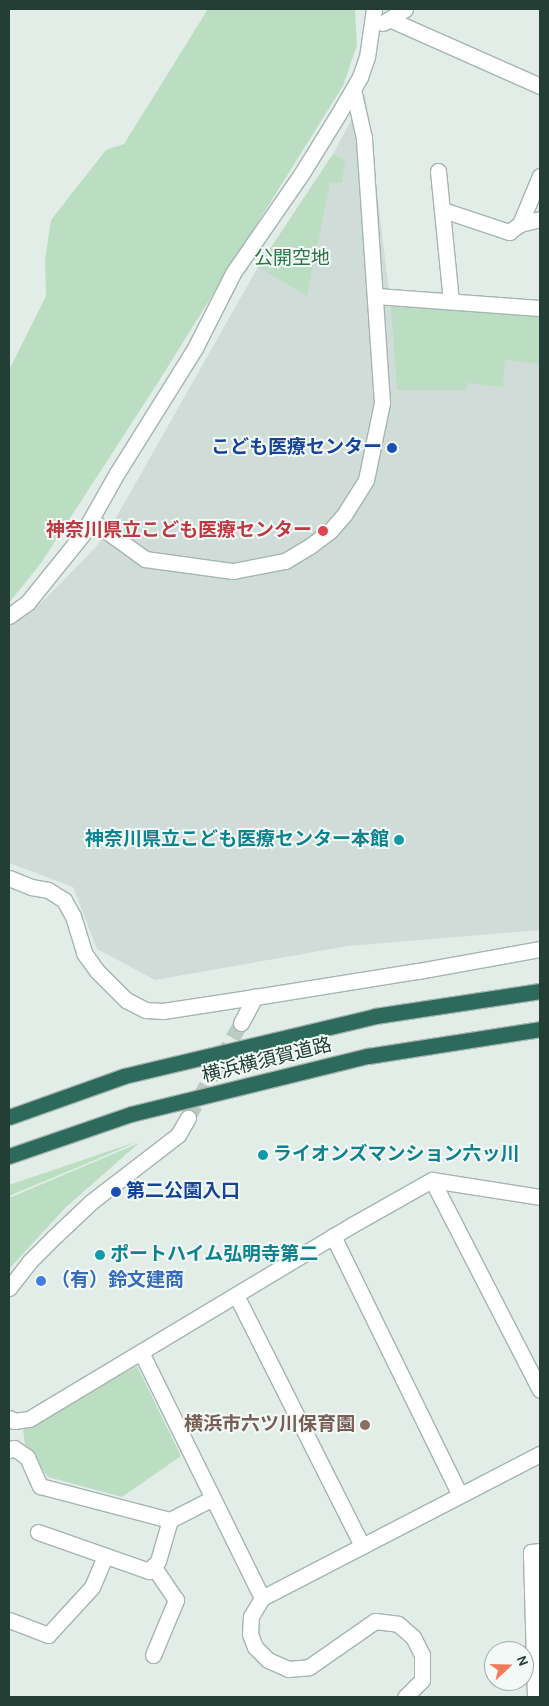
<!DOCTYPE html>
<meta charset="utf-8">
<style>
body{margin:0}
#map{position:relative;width:549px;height:1706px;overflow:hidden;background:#e2ede8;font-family:Karla,"Noto Sans JP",sans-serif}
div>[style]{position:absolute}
.built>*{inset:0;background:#d0dcd7}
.green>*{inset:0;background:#bbdec3}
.minor-tunnel>*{height:15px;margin-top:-7.5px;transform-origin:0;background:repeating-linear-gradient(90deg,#bccac4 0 15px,transparent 0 23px)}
.roads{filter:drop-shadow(1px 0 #a5b5af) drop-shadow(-1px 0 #a5b5af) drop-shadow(0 1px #a5b5af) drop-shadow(0 -1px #a5b5af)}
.minor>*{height:15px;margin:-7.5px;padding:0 7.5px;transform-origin:7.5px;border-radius:7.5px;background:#fff}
.highway>*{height:15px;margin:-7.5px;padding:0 7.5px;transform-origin:7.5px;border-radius:7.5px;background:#2d6a5c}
.dots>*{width:14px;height:14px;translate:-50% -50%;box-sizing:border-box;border:2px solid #f3f9f6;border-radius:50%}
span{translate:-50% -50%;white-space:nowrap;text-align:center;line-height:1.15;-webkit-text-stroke:4px #f3f9f6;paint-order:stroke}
.park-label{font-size:19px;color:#2c7546}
.transit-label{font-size:19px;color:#164399;font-weight:700}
.right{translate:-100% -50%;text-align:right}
.left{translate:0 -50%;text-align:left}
.health-label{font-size:19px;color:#be3a42;font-weight:700}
.culture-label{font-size:19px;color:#0d838f;font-weight:700}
.street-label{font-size:19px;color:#223e35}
.shop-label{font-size:19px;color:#366cbe;font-weight:700}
.education-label{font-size:19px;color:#785e54;font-weight:700}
.frame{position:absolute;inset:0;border:10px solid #223e35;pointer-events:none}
.north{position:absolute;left:484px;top:1641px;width:50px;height:50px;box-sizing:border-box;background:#f3f9f6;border:1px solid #9faea9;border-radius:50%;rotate:69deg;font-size:14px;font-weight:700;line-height:20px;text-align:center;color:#223e35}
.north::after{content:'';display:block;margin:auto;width:18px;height:22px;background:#f37b5a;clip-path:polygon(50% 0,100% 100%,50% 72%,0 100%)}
</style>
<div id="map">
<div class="built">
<div style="clip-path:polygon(365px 94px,391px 307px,487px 310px,540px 315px,540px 930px,348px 946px,155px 980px,97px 949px,73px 887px,9px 863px,9px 626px,41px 603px,96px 547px,117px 516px,258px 267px,333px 154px)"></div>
</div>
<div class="green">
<div style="clip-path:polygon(208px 9px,355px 9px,357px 45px,343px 86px,157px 384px,41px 563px,9px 603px,9px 370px,46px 296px,45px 260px,51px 220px,106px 150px,124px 144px)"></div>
<div style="clip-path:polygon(333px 154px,345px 161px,342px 183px,330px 183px,307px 296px,258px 267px)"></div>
<div style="clip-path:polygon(391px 307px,487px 310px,540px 315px,540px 364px,505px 360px,503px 387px,466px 383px,466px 390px,397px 390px)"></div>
<div style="clip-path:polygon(139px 1141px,76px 1168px,9px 1196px,9px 1185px)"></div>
<div style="clip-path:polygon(139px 1143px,66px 1207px,9px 1269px,9px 1198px)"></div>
<div style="clip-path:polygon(137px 1366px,181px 1456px,122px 1497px,48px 1477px,25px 1445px,23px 1429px)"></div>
</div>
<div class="minor-tunnel">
<div style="left:188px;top:1118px;width:109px;rotate:-60.8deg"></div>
</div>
<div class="roads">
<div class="minor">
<div style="left:389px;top:19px;width:165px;rotate:23.9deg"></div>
<div style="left:383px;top:23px;width:26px;rotate:-32deg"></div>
<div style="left:438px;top:171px;width:131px;rotate:84.3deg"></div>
<div style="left:443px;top:210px;width:70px;rotate:18.4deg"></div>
<div style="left:509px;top:232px;width:14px;rotate:-36deg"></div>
<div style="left:520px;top:224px;width:21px;rotate:-14deg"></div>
<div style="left:520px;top:224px;width:52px;rotate:-67.4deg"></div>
<div style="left:376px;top:296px;width:164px;rotate:4.2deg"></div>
<div style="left:91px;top:520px;width:67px;rotate:35.8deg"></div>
<div style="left:145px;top:559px;width:89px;rotate:7.8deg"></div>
<div style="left:233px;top:571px;width:53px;rotate:-10.9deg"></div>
<div style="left:285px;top:561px;width:29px;rotate:-31deg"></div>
<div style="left:310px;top:546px;width:25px;rotate:-37deg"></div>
<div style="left:330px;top:531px;width:21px;rotate:-49deg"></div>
<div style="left:344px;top:515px;width:41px;rotate:-57.8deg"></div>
<div style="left:366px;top:480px;width:79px;rotate:-78.3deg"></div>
<div style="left:382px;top:403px;width:266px;rotate:-93.9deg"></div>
<div style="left:364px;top:138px;width:50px;rotate:-102.7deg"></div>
<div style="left:9px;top:616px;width:24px;rotate:-36deg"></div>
<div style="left:28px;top:602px;width:86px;rotate:-51.1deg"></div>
<div style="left:82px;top:535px;width:71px;rotate:-60.6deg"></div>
<div style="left:117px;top:473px;width:147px;rotate:-58deg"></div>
<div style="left:195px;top:348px;width:84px;rotate:-63.1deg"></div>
<div style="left:233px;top:273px;width:121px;rotate:-55.4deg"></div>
<div style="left:302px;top:173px;width:70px;rotate:-58.3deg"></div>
<div style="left:339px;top:113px;width:42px;rotate:-59.7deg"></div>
<div style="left:360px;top:77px;width:21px;rotate:-71deg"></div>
<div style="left:367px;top:57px;width:49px;rotate:-81.7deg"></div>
<div style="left:9px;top:878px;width:24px;rotate:22deg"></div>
<div style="left:31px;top:887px;width:17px;rotate:10deg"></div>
<div style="left:48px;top:890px;width:19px;rotate:32deg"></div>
<div style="left:64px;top:900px;width:18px;rotate:61deg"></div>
<div style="left:73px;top:916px;width:39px;rotate:73deg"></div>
<div style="left:84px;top:953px;width:22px;rotate:54deg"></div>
<div style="left:97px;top:971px;width:41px;rotate:45deg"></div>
<div style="left:126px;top:1000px;width:22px;rotate:27deg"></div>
<div style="left:146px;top:1010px;width:17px;rotate:3deg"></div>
<div style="left:163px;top:1011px;width:93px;rotate:-8.7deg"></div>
<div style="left:255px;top:997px;width:165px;rotate:-9.1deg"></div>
<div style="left:418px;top:971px;width:124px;rotate:-10.2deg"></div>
<div style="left:241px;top:1023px;width:30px;rotate:-62deg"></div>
<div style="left:432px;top:1180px;width:236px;rotate:62.8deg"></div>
<div style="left:333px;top:1236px;width:288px;rotate:63.9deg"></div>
<div style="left:9px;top:1288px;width:33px;rotate:-52deg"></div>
<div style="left:29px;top:1262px;width:35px;rotate:-45deg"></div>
<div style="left:54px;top:1237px;width:51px;rotate:-43.4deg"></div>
<div style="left:91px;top:1202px;width:110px;rotate:-37.6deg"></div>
<div style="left:178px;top:1135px;width:20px;rotate:-60deg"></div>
<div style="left:236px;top:1295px;width:281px;rotate:63.3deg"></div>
<div style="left:141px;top:1352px;width:274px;rotate:63.8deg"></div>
<div style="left:262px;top:1598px;width:21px;rotate:121deg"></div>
<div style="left:251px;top:1616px;width:18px;rotate:93deg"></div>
<div style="left:250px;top:1634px;width:14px;rotate:69deg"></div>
<div style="left:255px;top:1647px;width:18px;rotate:45deg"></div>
<div style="left:268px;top:1660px;width:22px;rotate:24deg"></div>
<div style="left:288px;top:1669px;width:21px;rotate:-5deg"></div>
<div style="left:309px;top:1667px;width:80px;rotate:-34.9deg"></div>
<div style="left:375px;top:1621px;width:23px;rotate:7deg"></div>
<div style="left:398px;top:1624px;width:20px;rotate:41deg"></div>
<div style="left:413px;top:1637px;width:20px;rotate:63deg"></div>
<div style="left:422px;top:1655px;width:25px;rotate:90deg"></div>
<div style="left:422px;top:1680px;width:24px;rotate:135deg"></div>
<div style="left:9px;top:1418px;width:6px;rotate:31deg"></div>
<div style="left:14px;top:1421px;width:15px;rotate:-8deg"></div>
<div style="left:29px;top:1419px;width:377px;rotate:-31deg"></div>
<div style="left:352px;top:1225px;width:92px;rotate:-29.4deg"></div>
<div style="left:432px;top:1180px;width:109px;rotate:8.9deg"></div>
<div style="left:9px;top:1450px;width:5px;rotate:-22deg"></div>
<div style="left:14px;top:1448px;width:16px;rotate:35deg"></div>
<div style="left:27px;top:1457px;width:32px;rotate:66deg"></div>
<div style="left:40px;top:1486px;width:134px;rotate:14.7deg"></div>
<div style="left:170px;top:1520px;width:48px;rotate:-27.1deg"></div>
<div style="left:38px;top:1532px;width:118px;rotate:19.4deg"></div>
<div style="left:149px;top:1571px;width:13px;rotate:-48deg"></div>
<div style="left:158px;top:1561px;width:43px;rotate:-73.7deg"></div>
<div style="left:262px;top:1598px;width:313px;rotate:-27.4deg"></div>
<div style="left:9px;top:1620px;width:42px;rotate:21deg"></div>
<div style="left:48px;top:1635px;width:65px;rotate:-47.5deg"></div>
<div style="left:92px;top:1587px;width:33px;rotate:-67deg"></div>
<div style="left:153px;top:1655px;width:60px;rotate:-67.3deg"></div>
<div style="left:176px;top:1600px;width:41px;rotate:-124.1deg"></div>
<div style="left:535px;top:1697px;width:145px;rotate:-91.6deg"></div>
<div style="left:531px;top:1552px;width:9px;rotate:-6deg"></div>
</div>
<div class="highway">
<div style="left:9px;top:1117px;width:122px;rotate:-19.6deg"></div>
<div style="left:124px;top:1076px;width:258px;rotate:-13.4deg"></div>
<div style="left:375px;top:1016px;width:167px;rotate:-8.6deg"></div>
<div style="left:9px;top:1156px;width:129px;rotate:-19deg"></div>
<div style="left:131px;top:1114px;width:244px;rotate:-13.8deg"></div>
<div style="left:368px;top:1056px;width:174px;rotate:-8.9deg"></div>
</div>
</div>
<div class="dots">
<div style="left:392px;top:448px;background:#1a4fb4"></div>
<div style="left:323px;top:531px;background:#e0444e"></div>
<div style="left:399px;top:840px;background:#0f9aa8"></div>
<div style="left:263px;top:1155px;background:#0f9aa8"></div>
<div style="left:116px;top:1192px;background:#1a4fb4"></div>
<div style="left:100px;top:1255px;background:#0f9aa8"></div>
<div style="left:41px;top:1281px;background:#3f7fe0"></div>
<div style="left:365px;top:1425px;background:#8d6e63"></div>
</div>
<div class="park-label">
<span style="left:292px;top:259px">公開空地</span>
</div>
<div class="transit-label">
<span class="right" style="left:382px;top:448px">こども医療センター</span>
<span class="left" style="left:126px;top:1192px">第二公園入口</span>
</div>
<div class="health-label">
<span class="right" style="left:312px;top:531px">神奈川県立こども医療センター</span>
</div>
<div class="culture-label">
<span class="right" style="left:389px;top:840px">神奈川県立こども医療センター本館</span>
<span class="left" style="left:273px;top:1155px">ライオンズマンション六ッ川</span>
<span class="left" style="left:110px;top:1255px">ポートハイム弘明寺第二</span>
</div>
<div class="street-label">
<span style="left:267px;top:1061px;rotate:-14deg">横浜横須賀道路</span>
</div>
<div class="shop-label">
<span class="left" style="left:51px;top:1281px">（有）鈴文建商</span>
</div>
<div class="education-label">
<span class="right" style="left:355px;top:1425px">横浜市六ツ川保育園</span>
</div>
<div class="frame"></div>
<div class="north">N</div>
</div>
